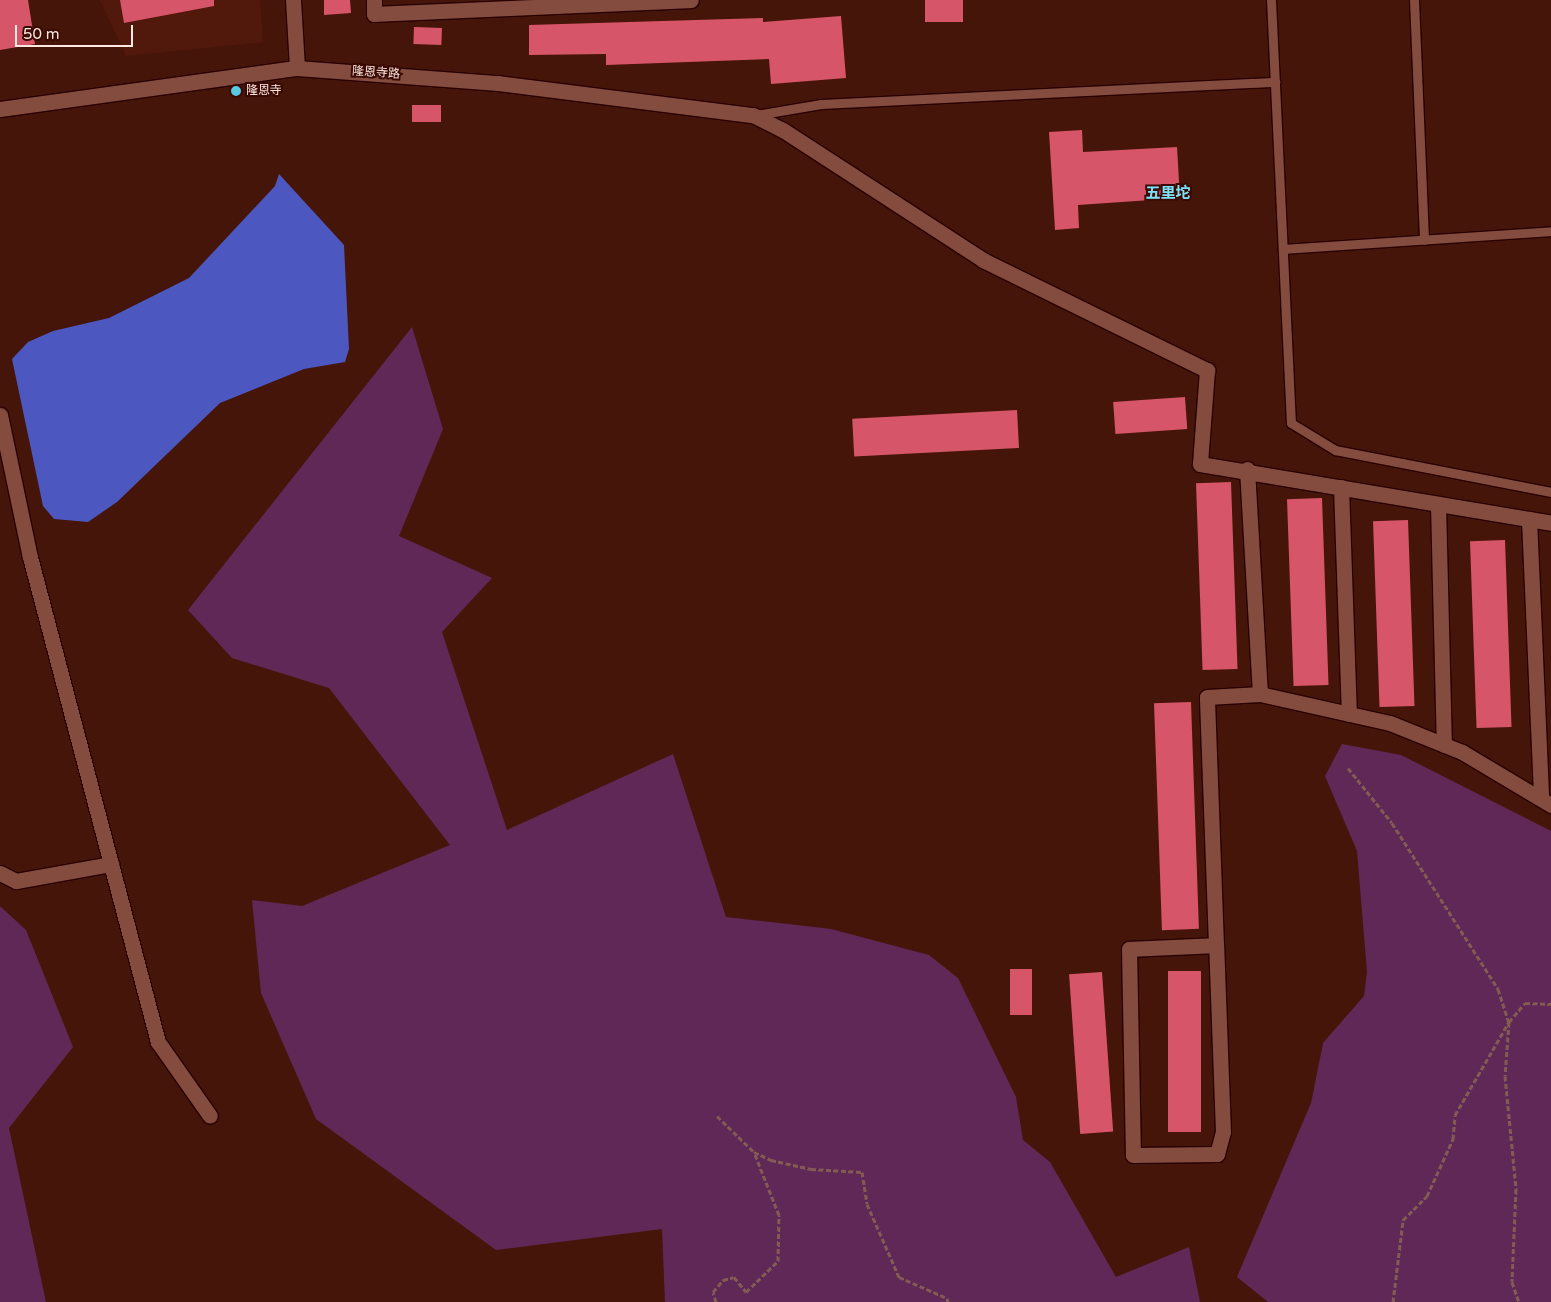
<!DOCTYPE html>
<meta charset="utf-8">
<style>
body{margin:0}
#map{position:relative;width:1551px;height:1302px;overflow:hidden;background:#46150a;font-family:"Varela Round","Noto Sans SC",sans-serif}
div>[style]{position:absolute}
.built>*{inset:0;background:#51180c}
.green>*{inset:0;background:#5f2856}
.water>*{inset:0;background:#4c57c0}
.building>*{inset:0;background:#d65568;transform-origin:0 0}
.path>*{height:3px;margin-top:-1.5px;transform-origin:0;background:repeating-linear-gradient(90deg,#835b52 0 5px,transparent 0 7.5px)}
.roads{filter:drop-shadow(1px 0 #290000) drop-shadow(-1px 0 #290000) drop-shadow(0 1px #290000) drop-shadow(0 -1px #290000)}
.lane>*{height:9px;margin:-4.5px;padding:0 4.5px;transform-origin:4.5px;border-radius:4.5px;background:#834c3f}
.street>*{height:15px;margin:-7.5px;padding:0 7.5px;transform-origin:7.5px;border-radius:7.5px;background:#834c3f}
.secondary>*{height:15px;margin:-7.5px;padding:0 7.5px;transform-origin:7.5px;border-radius:7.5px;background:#834c3f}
.dots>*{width:14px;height:14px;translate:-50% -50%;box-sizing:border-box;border:2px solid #3a0a02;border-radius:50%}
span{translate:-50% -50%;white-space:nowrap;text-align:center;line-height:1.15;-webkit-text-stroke:4px #3a0a02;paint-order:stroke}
.street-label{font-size:12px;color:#fce7e2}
.poi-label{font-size:12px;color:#fce7e2}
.left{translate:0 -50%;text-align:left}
.quarter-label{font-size:15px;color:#7ce2f9;font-weight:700}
.scale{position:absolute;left:15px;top:25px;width:118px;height:22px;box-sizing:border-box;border:2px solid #fce7e2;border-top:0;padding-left:6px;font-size:15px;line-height:18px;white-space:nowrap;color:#fce7e2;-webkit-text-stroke:4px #3a0a02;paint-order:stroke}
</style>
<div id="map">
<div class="built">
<div style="clip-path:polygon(100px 0,260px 0,263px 42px,126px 56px)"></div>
</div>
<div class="green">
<div style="clip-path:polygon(412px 327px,443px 429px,399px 536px,492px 578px,442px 632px,507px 830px,673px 754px,726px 917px,831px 929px,929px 955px,958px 978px,1016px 1097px,1023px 1140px,1050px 1162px,1116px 1277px,1189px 1247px,1200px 1302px,665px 1302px,662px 1229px,496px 1250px,316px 1119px,261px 993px,252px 900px,302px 906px,450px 845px,329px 688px,232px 658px,188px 610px)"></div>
<div style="clip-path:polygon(1342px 744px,1401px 755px,1551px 831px,1551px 1302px,1268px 1302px,1237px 1277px,1311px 1103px,1323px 1043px,1364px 996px,1367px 972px,1357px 851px,1325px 776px)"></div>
<div style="clip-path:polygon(0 906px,26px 930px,73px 1047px,9px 1128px,46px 1302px,0 1302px)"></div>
</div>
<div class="water">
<div style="clip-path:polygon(279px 174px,344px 245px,349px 349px,345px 362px,304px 369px,220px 403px,117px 502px,88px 522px,54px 519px,43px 506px,12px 359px,28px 342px,53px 331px,109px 318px,189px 278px,275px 186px)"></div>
</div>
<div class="building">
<div style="clip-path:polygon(0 0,28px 0,35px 44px,0 50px)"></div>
<div style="clip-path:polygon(120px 0,214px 0,214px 6px,124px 23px)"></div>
<div style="clip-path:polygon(324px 0,350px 0,351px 13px,324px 15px)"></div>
<div style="left:925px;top:0;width:38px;height:22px"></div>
<div style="clip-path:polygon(841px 16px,846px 78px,771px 84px,769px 59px,606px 65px,606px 54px,529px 55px,529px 25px,763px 18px,763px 22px)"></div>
<div style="left:414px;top:27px;width:28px;height:17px;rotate:2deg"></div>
<div style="left:412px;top:105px;width:29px;height:17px"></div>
<div style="clip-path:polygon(1082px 130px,1083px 152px,1177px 147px,1180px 198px,1078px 205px,1079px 228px,1055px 230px,1049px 132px)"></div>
<div style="left:1185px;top:397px;width:32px;height:72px;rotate:86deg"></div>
<div style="left:1017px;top:410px;width:38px;height:165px;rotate:87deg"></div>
<div style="left:1231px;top:482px;width:187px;height:35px;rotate:88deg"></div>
<div style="left:1322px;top:498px;width:187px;height:35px;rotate:88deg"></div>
<div style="left:1408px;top:520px;width:186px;height:35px;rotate:88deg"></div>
<div style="left:1505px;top:540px;width:187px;height:35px;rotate:88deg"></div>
<div style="left:1191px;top:702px;width:227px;height:37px;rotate:88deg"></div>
<div style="left:1010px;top:969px;width:22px;height:46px"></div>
<div style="left:1168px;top:971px;width:33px;height:161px"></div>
<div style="left:1102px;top:972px;width:160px;height:33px;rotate:86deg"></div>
</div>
<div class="path">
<div style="left:1348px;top:768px;width:70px;rotate:51.3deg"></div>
<div style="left:1392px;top:823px;width:197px;rotate:57.4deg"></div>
<div style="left:1498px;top:989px;width:35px;rotate:72deg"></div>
<div style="left:1509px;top:1022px;width:54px;rotate:94.2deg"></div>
<div style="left:1505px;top:1076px;width:114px;rotate:84.4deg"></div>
<div style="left:1516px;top:1189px;width:93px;rotate:92.5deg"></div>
<div style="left:1512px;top:1282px;width:21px;rotate:71deg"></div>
<div style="left:717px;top:1116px;width:52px;rotate:44.2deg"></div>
<div style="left:754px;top:1152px;width:19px;rotate:25deg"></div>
<div style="left:771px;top:1160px;width:41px;rotate:12.7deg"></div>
<div style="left:811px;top:1169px;width:51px;rotate:3.4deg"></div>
<div style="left:862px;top:1172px;width:32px;rotate:81deg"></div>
<div style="left:867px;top:1204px;width:80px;rotate:66.3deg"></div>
<div style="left:899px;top:1277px;width:52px;rotate:23.6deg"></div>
<div style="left:947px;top:1298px;width:4px;rotate:76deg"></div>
<div style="left:716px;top:1302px;width:10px;rotate:-107deg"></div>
<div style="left:713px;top:1292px;width:16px;rotate:-50deg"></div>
<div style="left:723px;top:1280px;width:11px;rotate:-15deg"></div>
<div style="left:734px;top:1277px;width:19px;rotate:51deg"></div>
<div style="left:746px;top:1292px;width:45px;rotate:-44.1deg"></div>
<div style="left:778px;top:1261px;width:46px;rotate:-88.8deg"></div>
<div style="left:779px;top:1215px;width:68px;rotate:-111.6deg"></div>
<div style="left:1393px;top:1302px;width:83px;rotate:-83deg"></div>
<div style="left:1403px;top:1220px;width:34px;rotate:-45deg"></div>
<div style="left:1427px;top:1196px;width:63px;rotate:-65.5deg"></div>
<div style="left:1453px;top:1139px;width:24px;rotate:-85deg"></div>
<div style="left:1455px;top:1115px;width:108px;rotate:-59.9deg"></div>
<div style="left:1509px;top:1022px;width:25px;rotate:-50deg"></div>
<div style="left:1525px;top:1003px;width:26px;rotate:2deg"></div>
</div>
<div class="roads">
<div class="lane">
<div style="left:1271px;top:0;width:423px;rotate:87.3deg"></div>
<div style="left:1291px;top:423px;width:52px;rotate:31.5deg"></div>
<div style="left:1335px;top:450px;width:220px;rotate:11deg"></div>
<div style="left:1414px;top:0;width:240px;rotate:87.6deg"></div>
<div style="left:756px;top:115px;width:66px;rotate:-9.6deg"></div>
<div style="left:821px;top:104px;width:455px;rotate:-2.8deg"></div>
<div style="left:1283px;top:249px;width:269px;rotate:-3.8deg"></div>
</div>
<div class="street">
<div style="left:293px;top:0;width:68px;rotate:86.6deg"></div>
<div style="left:374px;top:0;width:14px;rotate:90deg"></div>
<div style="left:374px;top:14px;width:317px;rotate:-2.5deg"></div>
<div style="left:753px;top:115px;width:34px;rotate:27deg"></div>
<div style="left:783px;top:130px;width:239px;rotate:33deg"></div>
<div style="left:983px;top:260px;width:250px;rotate:26.2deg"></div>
<div style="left:1207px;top:370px;width:94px;rotate:94.3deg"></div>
<div style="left:1200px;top:464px;width:356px;rotate:9.5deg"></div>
<div style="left:0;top:415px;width:145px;rotate:78.1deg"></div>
<div style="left:30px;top:557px;width:502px;rotate:75.22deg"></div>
<div style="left:158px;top:1042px;width:90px;rotate:54.9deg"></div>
<div style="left:1247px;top:469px;width:225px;rotate:86.7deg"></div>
<div style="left:1341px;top:487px;width:227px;rotate:88deg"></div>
<div style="left:1438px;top:504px;width:241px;rotate:88.6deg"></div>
<div style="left:1529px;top:519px;width:280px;rotate:87.5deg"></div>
<div style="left:0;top:873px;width:18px;rotate:27deg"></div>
<div style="left:16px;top:881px;width:97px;rotate:-10.1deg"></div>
<div style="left:1216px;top:945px;width:87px;rotate:177.4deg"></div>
<div style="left:1129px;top:949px;width:206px;rotate:88.9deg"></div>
<div style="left:1133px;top:1155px;width:84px;rotate:-0.7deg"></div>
<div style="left:1217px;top:1154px;width:23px;rotate:-75deg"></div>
<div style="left:1223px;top:1132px;width:187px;rotate:-92.1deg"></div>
<div style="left:1216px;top:945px;width:248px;rotate:-92.1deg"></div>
<div style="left:1207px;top:697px;width:53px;rotate:-3.2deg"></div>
<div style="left:1260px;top:694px;width:133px;rotate:12.6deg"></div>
<div style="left:1390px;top:723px;width:78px;rotate:21.9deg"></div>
<div style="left:1462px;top:752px;width:104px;rotate:30.8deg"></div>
</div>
<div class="secondary">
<div style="left:0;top:109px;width:300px;rotate:-7.9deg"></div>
<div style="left:297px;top:68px;width:202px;rotate:4.3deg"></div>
<div style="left:498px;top:83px;width:257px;rotate:7.2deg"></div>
</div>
</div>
<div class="dots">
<div style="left:236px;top:91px;background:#57c9e2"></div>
</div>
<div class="street-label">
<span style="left:376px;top:73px;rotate:4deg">隆恩寺路</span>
</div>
<div class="poi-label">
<span class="left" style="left:246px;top:91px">隆恩寺</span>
</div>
<div class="quarter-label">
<span style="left:1168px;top:194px">五里坨</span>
</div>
<div class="scale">50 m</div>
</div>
